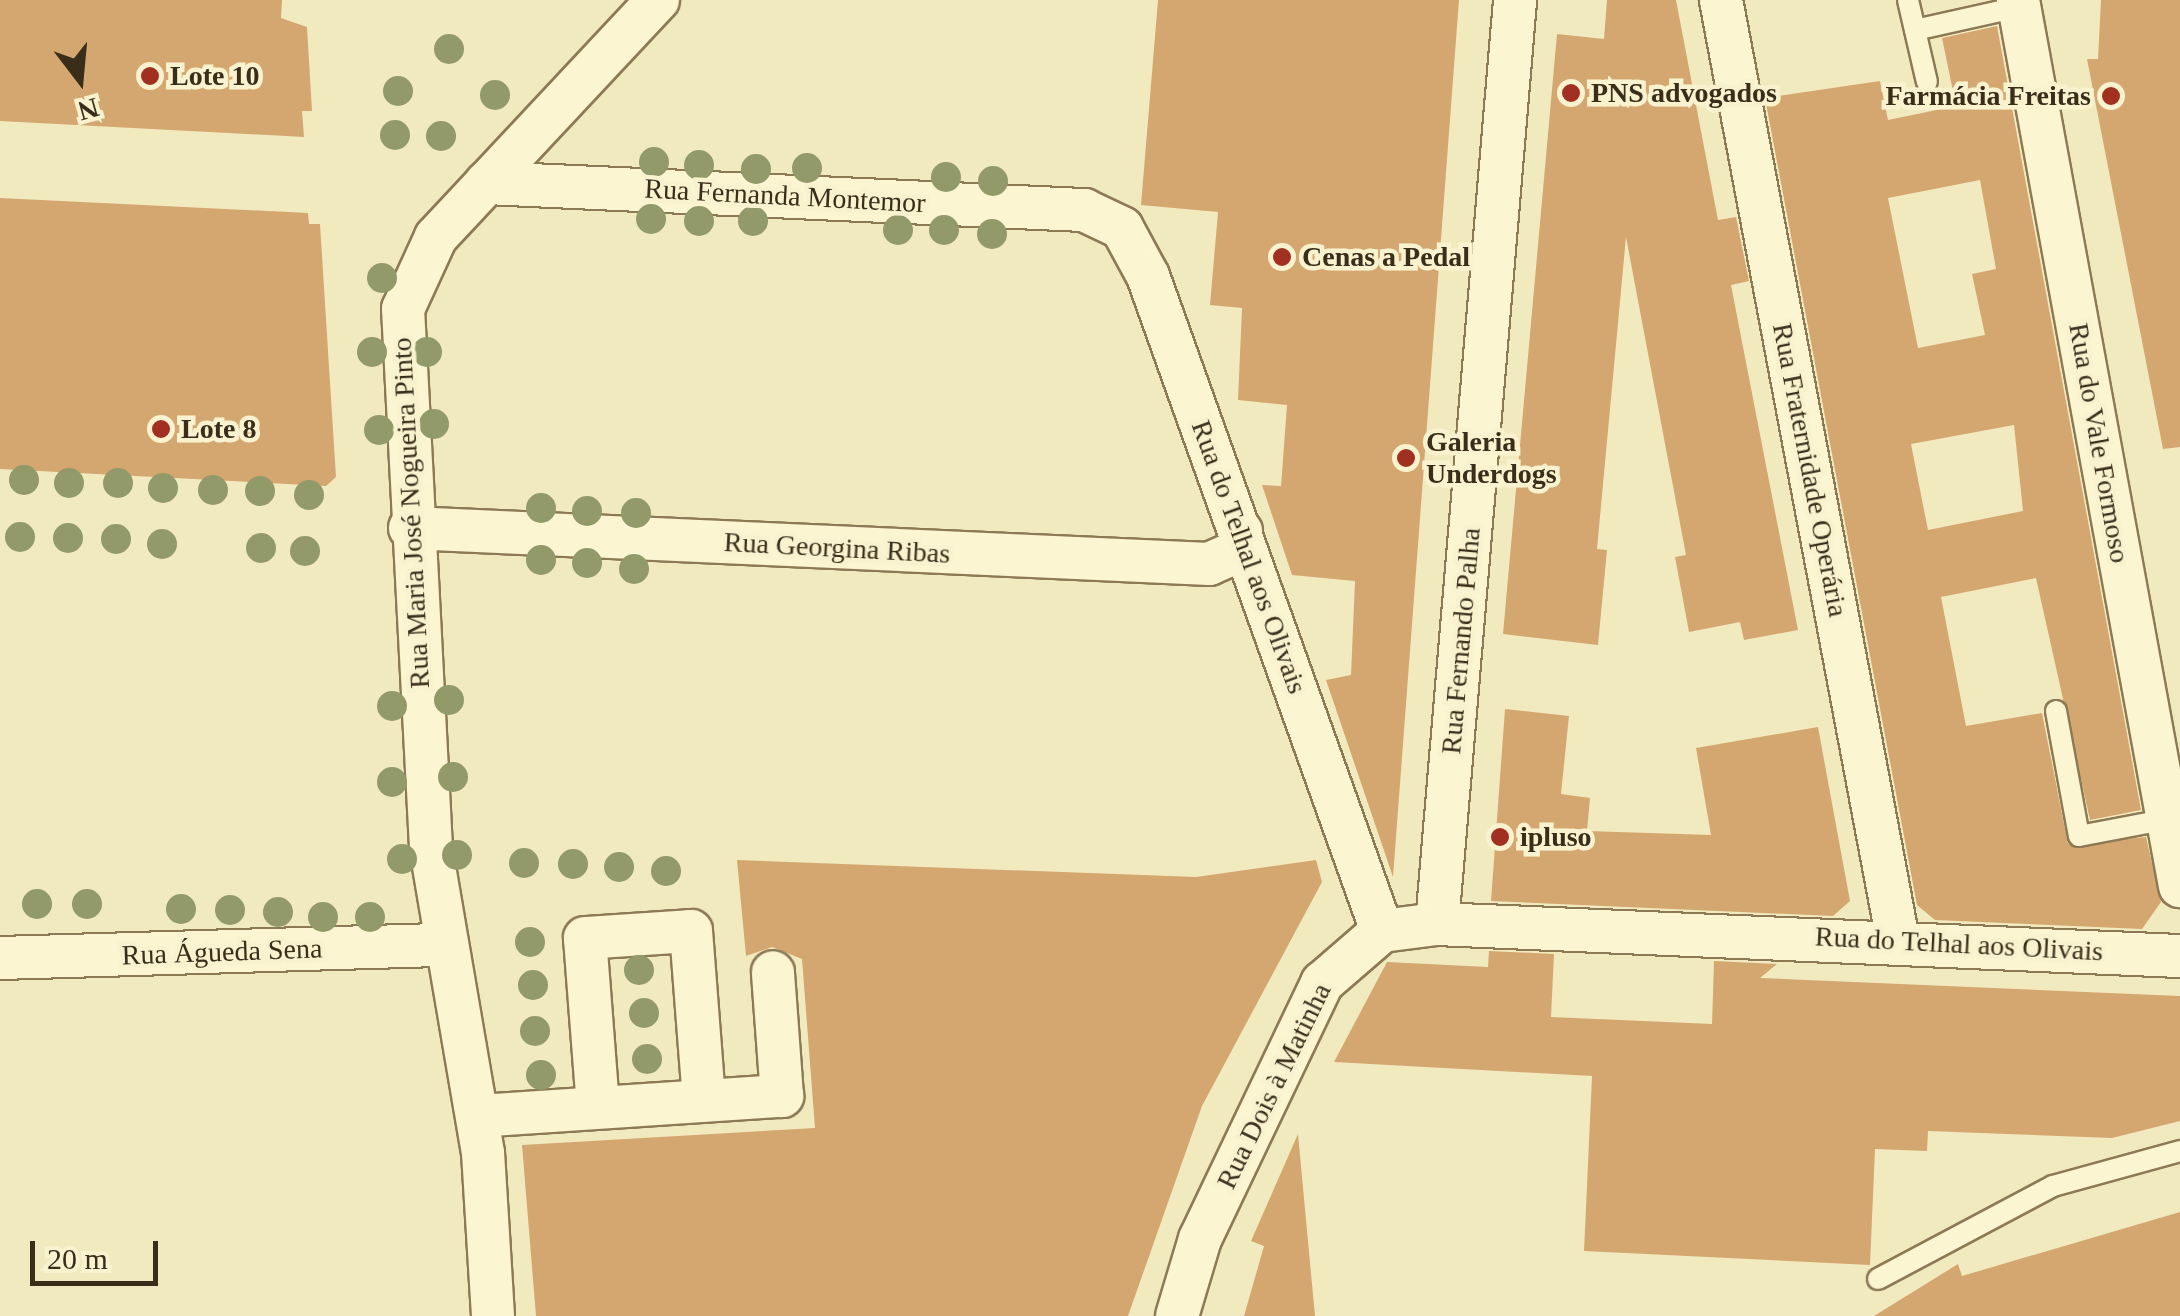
<!DOCTYPE html>
<meta charset="utf-8">
<style>
body{margin:0}
#map{position:relative;width:2180px;height:1316px;overflow:hidden;background:#f2eabf;font-family:Georgia,serif}
div>[style]{position:absolute}
.building>*{inset:0;background:#d4a771}
.roads{filter:drop-shadow(2px 0 #8c7a55) drop-shadow(-2px 0 #8c7a55) drop-shadow(0 2px #8c7a55) drop-shadow(0 -2px #8c7a55)}
.lane>*{height:20px;margin:-10px;padding:0 10px;transform-origin:10px;border-radius:10px;background:#fcf5d2}
.street>*{height:42px;margin:-21px;padding:0 21px;transform-origin:21px;border-radius:21px;background:#fcf5d2}
.trees>*{width:30px;height:30px;margin:-15px;border-radius:50%;background:#919a68}
.dots>*{width:28px;height:28px;translate:-50% -50%;box-sizing:border-box;border:5px solid #f9f2cf;border-radius:50%}
span{translate:-50% -50%;white-space:nowrap;text-align:center;line-height:1.15;-webkit-text-stroke:9px #f9f2cf;paint-order:stroke}
.poi-label{font-size:28px;color:#3a2e1b;font-weight:700}
.left{translate:0 -50%;text-align:left}
.right{translate:-100% -50%;text-align:right}
.street-label{font-size:28px;color:#3a2e1b}
.north{position:absolute;left:30px;top:30px;width:100px;height:100px;-webkit-text-stroke:8px #f9f2cf;paint-order:stroke;rotate:164deg;font-size:28px;font-weight:700;line-height:40px;text-align:center;color:#3a2e1b}
.north::after{content:'';display:block;margin:auto;width:35px;height:45px;background:#3a2e1b;clip-path:polygon(50% 0,100% 100%,50% 72%,0 100%)}
.scale{position:absolute;left:30px;top:1241px;width:128px;height:45px;box-sizing:border-box;border:5px solid #3a2e1b;border-top:0;padding-left:12px;font-size:30px;line-height:35px;white-space:nowrap;color:#3a2e1b;-webkit-text-stroke:8px #f9f2cf;paint-order:stroke}
</style>
<div id="map">
<div class="building">
<div style="clip-path:polygon(0 0,282px 0,281px 18px,307px 27px,312px 111px,302px 111px,304px 137px,0 121px)"></div>
<div style="clip-path:polygon(1158px 0,1459px 0,1393px 877px,1326px 680px,1351px 675px,1355px 581px,1292px 575px,1262px 485px,1281px 486px,1287px 405px,1238px 400px,1242px 308px,1210px 305px,1218px 212px,1141px 205px)"></div>
<div style="clip-path:polygon(1607px 0,1676px 0,1718px 220px,1736px 217px,1749px 281px,1731px 285px,1798px 630px,1744px 640px,1740px 622px,1689px 632px,1675px 557px,1686px 555px,1626px 237px,1597px 549px,1607px 550px,1598px 645px,1503px 634px,1557px 34px,1604px 39px)"></div>
<div style="clip-path:polygon(2101px 0,2180px 0,2180px 447px,2163px 449px,2087px 59px,2098px 59px)"></div>
<div style="clip-path:polygon(evenodd,1997px 26px,2141px 810px,2090px 820px,2036px 578px,1941px 597px,1966px 726px,2042px 713px,2068px 844px,2146px 837px,2161px 902px,2142px 929px,1935px 920px,1917px 905px,1765px 98px,1880px 81px,1888px 120px,1956px 106px,1942px 38px,1997px 26px,1980px 180px,1996px 269px,1972px 274px,1985px 335px,1918px 348px,1888px 198px,1980px 180px,1997px 26px,2014px 425px,2023px 511px,1928px 530px,1911px 444px,2014px 425px)"></div>
<div style="clip-path:polygon(0 198px,308px 213px,309px 224px,320px 224px,336px 477px,326px 486px,0 469px)"></div>
<div style="clip-path:polygon(1505px 709px,1569px 716px,1561px 794px,1590px 798px,1587px 831px,1711px 835px,1696px 748px,1818px 727px,1850px 901px,1833px 916px,1491px 901px)"></div>
<div style="clip-path:polygon(737px 860px,1196px 877px,1316px 860px,1322px 882px,1202px 1106px,1128px 1316px,536px 1316px,522px 1145px,815px 1128px,802px 959px,772px 947px,746px 956px)"></div>
<div style="clip-path:polygon(1489px 951px,1554px 954px,1551px 1017px,1712px 1024px,1714px 961px,1777px 964px,1760px 978px,2180px 996px,2180px 1121px,2112px 1138px,1928px 1131px,1927px 1151px,1875px 1149px,1870px 1265px,1584px 1251px,1592px 1076px,1334px 1062px,1387px 962px,1488px 967px)"></div>
<div style="clip-path:polygon(1298px 1134px,1315px 1316px,1244px 1316px,1264px 1246px,1251px 1241px)"></div>
<div style="clip-path:polygon(2180px 1212px,2180px 1316px,1874px 1316px,1958px 1264px,1962px 1276px)"></div>
</div>
<div class="roads">
<div class="lane">
<div style="left:1908px;top:0;width:84px;rotate:77deg"></div>
<div style="left:1915px;top:30px;width:107px;rotate:-12.5deg"></div>
<div style="left:2056px;top:711px;width:127px;rotate:79.6deg"></div>
<div style="left:2079px;top:836px;width:91px;rotate:-10.8deg"></div>
<div style="left:1878px;top:1279px;width:198px;rotate:-28deg"></div>
<div style="left:2053px;top:1186px;width:132px;rotate:-15.4deg"></div>
</div>
<div class="street">
<div style="left:1721px;top:0;width:957px;rotate:79.34deg"></div>
<div style="left:2018px;top:0;width:901px;rotate:79.64deg"></div>
<div style="left:486px;top:183px;width:599px;rotate:2.59deg"></div>
<div style="left:1084px;top:210px;width:42px;rotate:25.3deg"></div>
<div style="left:1122px;top:228px;width:55px;rotate:61.6deg"></div>
<div style="left:1148px;top:276px;width:696px;rotate:70.34deg"></div>
<div style="left:410px;top:528px;width:800px;rotate:2.58deg"></div>
<div style="left:1209px;top:564px;width:32px;rotate:-24deg"></div>
<div style="left:1238px;top:551px;width:20px;rotate:-81deg"></div>
<div style="left:1437px;top:924px;width:927px;rotate:-85.17deg"></div>
<div style="left:0;top:958px;width:444px;rotate:-1.7deg"></div>
<div style="left:598px;top:1107px;width:169px;rotate:-94.4deg"></div>
<div style="left:585px;top:938px;width:106px;rotate:-3.8deg"></div>
<div style="left:691px;top:931px;width:170px;rotate:85.6deg"></div>
<div style="left:478px;top:1116px;width:305px;rotate:-3.8deg"></div>
<div style="left:782px;top:1096px;width:124px;rotate:-94.2deg"></div>
<div style="left:493px;top:1316px;width:163px;rotate:-93.5deg"></div>
<div style="left:483px;top:1153px;width:309px;rotate:-99.7deg"></div>
<div style="left:431px;top:848px;width:540px;rotate:-92.97deg"></div>
<div style="left:403px;top:309px;width:79px;rotate:-65.4deg"></div>
<div style="left:436px;top:237px;width:325px;rotate:-46.9deg"></div>
<div style="left:1177px;top:1316px;width:80px;rotate:-73.4deg"></div>
<div style="left:1200px;top:1239px;width:284px;rotate:-64.5deg"></div>
<div style="left:1322px;top:983px;width:79px;rotate:-40.9deg"></div>
<div style="left:1382px;top:931px;width:55px;rotate:-7.3deg"></div>
<div style="left:1437px;top:924px;width:744px;rotate:2.47deg"></div>
</div>
</div>
<div class="trees">
<div style="left:449px;top:49px"></div>
<div style="left:398px;top:91px"></div>
<div style="left:495px;top:95px"></div>
<div style="left:395px;top:135px"></div>
<div style="left:441px;top:136px"></div>
<div style="left:654px;top:162px"></div>
<div style="left:699px;top:165px"></div>
<div style="left:807px;top:168px"></div>
<div style="left:756px;top:169px"></div>
<div style="left:946px;top:177px"></div>
<div style="left:993px;top:181px"></div>
<div style="left:651px;top:219px"></div>
<div style="left:699px;top:221px"></div>
<div style="left:753px;top:221px"></div>
<div style="left:898px;top:230px"></div>
<div style="left:944px;top:230px"></div>
<div style="left:992px;top:234px"></div>
<div style="left:382px;top:278px"></div>
<div style="left:372px;top:352px"></div>
<div style="left:427px;top:352px"></div>
<div style="left:434px;top:424px"></div>
<div style="left:379px;top:430px"></div>
<div style="left:24px;top:480px"></div>
<div style="left:69px;top:483px"></div>
<div style="left:118px;top:483px"></div>
<div style="left:163px;top:488px"></div>
<div style="left:213px;top:490px"></div>
<div style="left:260px;top:491px"></div>
<div style="left:309px;top:495px"></div>
<div style="left:541px;top:508px"></div>
<div style="left:587px;top:511px"></div>
<div style="left:636px;top:513px"></div>
<div style="left:20px;top:537px"></div>
<div style="left:68px;top:538px"></div>
<div style="left:116px;top:539px"></div>
<div style="left:162px;top:544px"></div>
<div style="left:261px;top:548px"></div>
<div style="left:305px;top:551px"></div>
<div style="left:541px;top:560px"></div>
<div style="left:587px;top:563px"></div>
<div style="left:634px;top:569px"></div>
<div style="left:449px;top:700px"></div>
<div style="left:392px;top:706px"></div>
<div style="left:453px;top:777px"></div>
<div style="left:392px;top:782px"></div>
<div style="left:457px;top:855px"></div>
<div style="left:402px;top:859px"></div>
<div style="left:524px;top:863px"></div>
<div style="left:573px;top:864px"></div>
<div style="left:619px;top:867px"></div>
<div style="left:666px;top:871px"></div>
<div style="left:37px;top:904px"></div>
<div style="left:87px;top:904px"></div>
<div style="left:181px;top:909px"></div>
<div style="left:230px;top:910px"></div>
<div style="left:278px;top:912px"></div>
<div style="left:323px;top:917px"></div>
<div style="left:370px;top:917px"></div>
<div style="left:530px;top:942px"></div>
<div style="left:639px;top:970px"></div>
<div style="left:533px;top:985px"></div>
<div style="left:644px;top:1013px"></div>
<div style="left:535px;top:1031px"></div>
<div style="left:647px;top:1059px"></div>
<div style="left:541px;top:1075px"></div>
</div>
<div class="dots">
<div style="left:150px;top:76px;background:#a13020"></div>
<div style="left:1571px;top:93px;background:#a13020"></div>
<div style="left:2111px;top:96px;background:#a13020"></div>
<div style="left:1282px;top:257px;background:#a13020"></div>
<div style="left:161px;top:429px;background:#a13020"></div>
<div style="left:1406px;top:458px;background:#a13020"></div>
<div style="left:1500px;top:837px;background:#a13020"></div>
</div>
<div class="poi-label">
<span class="left" style="left:170px;top:76px">Lote 10</span>
<span class="left" style="left:1591px;top:93px">PNS advogados</span>
<span class="right" style="left:2091px;top:96px">Farmácia Freitas</span>
<span class="left" style="left:1302px;top:257px">Cenas a Pedal</span>
<span class="left" style="left:181px;top:429px">Lote 8</span>
<span class="left" style="left:1426px;top:458px">Galeria<br>Underdogs</span>
<span class="left" style="left:1520px;top:837px">ipluso</span>
</div>
<div class="street-label">
<span style="left:785px;top:196px;rotate:3deg">Rua Fernanda Montemor</span>
<span style="left:2099px;top:443px;rotate:80deg">Rua do Vale Formoso</span>
<span style="left:1810px;top:470px;rotate:79deg">Rua Fraternidade Operária</span>
<span style="left:411px;top:513px;rotate:-93deg">Rua Maria José Nogueira Pinto</span>
<span style="left:837px;top:548px;rotate:3deg">Rua Georgina Ribas</span>
<span style="left:1249px;top:557px;rotate:70deg">Rua do Telhal aos Olivais</span>
<span style="left:1461px;top:641px;rotate:-85deg">Rua Fernando Palha</span>
<span style="left:1959px;top:944px;rotate:3deg">Rua do Telhal aos Olivais</span>
<span style="left:222px;top:952px;rotate:-2deg">Rua Águeda Sena</span>
<span style="left:1274px;top:1086px;rotate:-64deg">Rua Dois à Matinha</span>
</div>
<div class="north">N</div>
<div class="scale">20 m</div>
</div>
